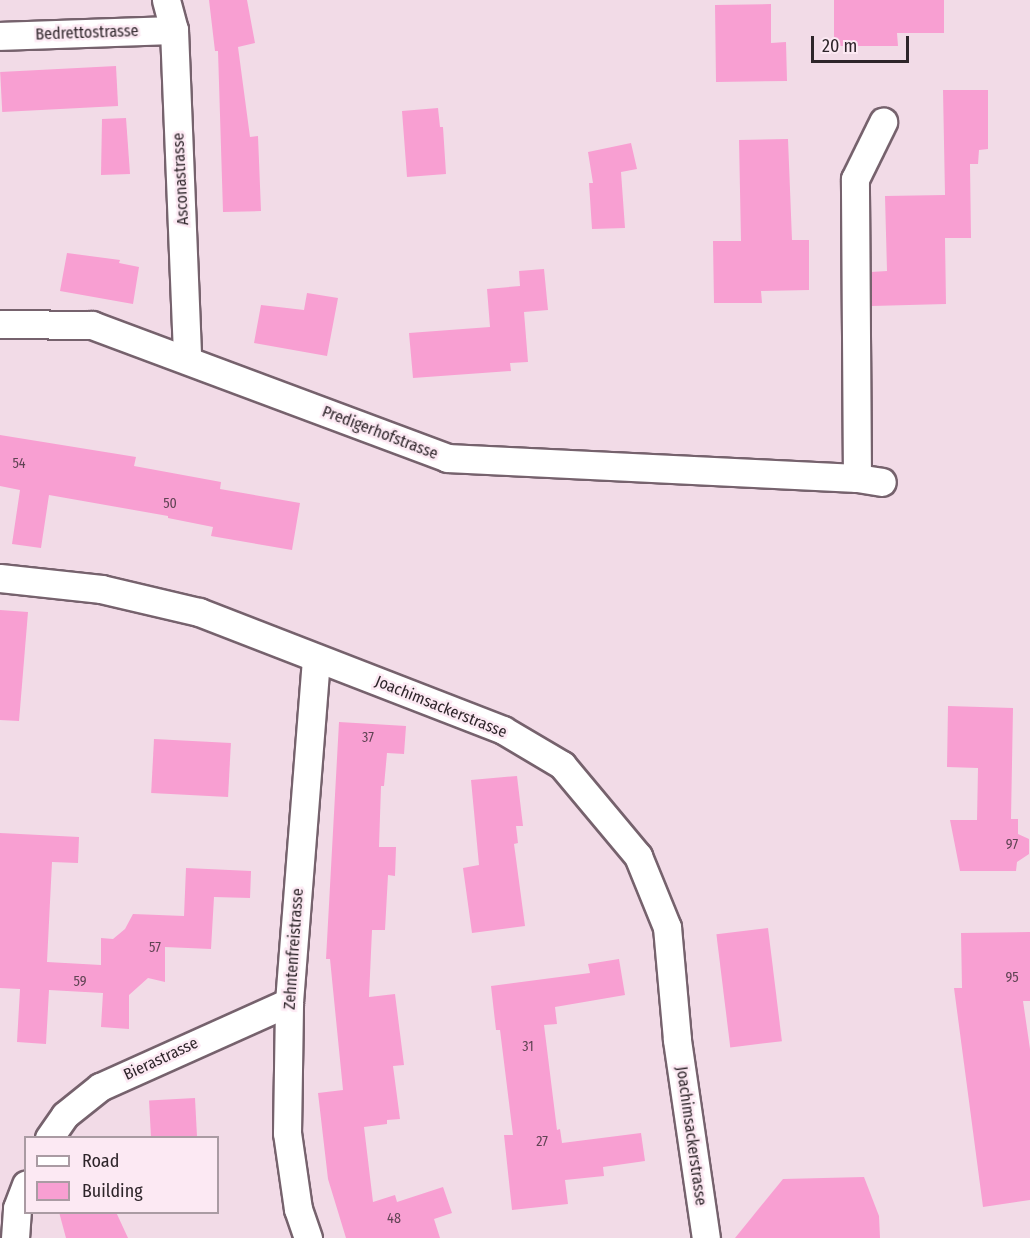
<!DOCTYPE html>
<style>
body{margin:0}
#map{position:relative;width:1030px;height:1238px;overflow:hidden;background:#f2dbe7;font-family:"Fira Sans Condensed",sans-serif}
div>[style]{position:absolute}
.building>*{inset:0;background:#f89fd2;transform-origin:0 0}
.roads{filter:drop-shadow(2px 0 #76626d) drop-shadow(-2px 0 #76626d) drop-shadow(0 2px #76626d) drop-shadow(0 -2px #76626d)}
.minor>*{height:27px;margin:-13.5px;padding:0 13.5px;transform-origin:13.5px;border-radius:13.5px;background:#fff}
span{translate:-50% -50%;white-space:nowrap;text-align:center;line-height:1.15;-webkit-text-stroke:5px #fce9f3;paint-order:stroke}
.number-label{font-size:14px;color:#604454}
.number-label span{-webkit-text-stroke-width:0}
.street-label{font-size:16px;color:#2e252a}
.legend{position:absolute;left:24px;top:1136px;width:195px;height:78px;box-sizing:border-box;background:#fce9f3;border:2px solid #aa9ba3;margin:0;padding:8px 10px;list-style:none;font-size:18px;color:#2e252a}
.legend li{display:flex;align-items:center;gap:12px;height:30px}
.legend b{width:30px;border:2px solid #aa9ba3}
.scale{position:absolute;left:811px;top:36px;width:98px;height:27px;box-sizing:border-box;border:3px solid #2e252a;border-top:0;padding-left:8px;font-size:18px;line-height:21px;white-space:nowrap;color:#2e252a;-webkit-text-stroke:4px #fce9f3;paint-order:stroke}
</style>
<div id="map">
<div class="building">
<div style="clip-path:polygon(209px 0,247px 0,255px 43px,238px 47px,250px 137px,258px 136px,261px 211px,223px 212px,218px 51px,215px 51px)"></div>
<div style="clip-path:polygon(834px 0,944px 0,944px 33px,897px 33px,898px 46px,834px 46px)"></div>
<div style="clip-path:polygon(771px 4px,771px 43px,786px 42px,787px 81px,716px 82px,715px 5px)"></div>
<div style="left:116px;top:66px;width:40px;height:116px;rotate:87deg"></div>
<div style="clip-path:polygon(943px 90px,988px 90px,988px 149px,979px 150px,978px 164px,970px 164px,971px 238px,945px 238px,946px 304px,872px 306px,871px 272px,887px 271px,885px 196px,945px 195px)"></div>
<div style="clip-path:polygon(438px 108px,440px 127px,443px 127px,446px 174px,407px 177px,402px 111px)"></div>
<div style="clip-path:polygon(126px 118px,130px 174px,101px 175px,102px 119px)"></div>
<div style="clip-path:polygon(788px 139px,792px 240px,809px 240px,809px 290px,761px 291px,762px 303px,714px 303px,713px 241px,741px 241px,739px 140px)"></div>
<div style="clip-path:polygon(631px 143px,637px 169px,621px 172px,625px 228px,592px 229px,589px 183px,593px 183px,588px 152px)"></div>
<div style="clip-path:polygon(67px 253px,120px 260px,119px 263px,139px 267px,133px 304px,60px 291px)"></div>
<div style="clip-path:polygon(544px 269px,548px 310px,524px 312px,528px 362px,510px 363px,511px 371px,413px 378px,409px 333px,490px 327px,487px 289px,520px 286px,519px 271px)"></div>
<div style="clip-path:polygon(307px 293px,338px 298px,327px 356px,254px 343px,261px 305px,304px 310px)"></div>
<div style="clip-path:polygon(0 435px,136px 457px,134px 466px,221px 482px,220px 489px,300px 503px,292px 550px,211px 536px,213px 527px,168px 518px,168px 516px,49px 495px,41px 548px,12px 544px,20px 490px,0 486px)"></div>
<div style="clip-path:polygon(0 610px,28px 612px,19px 721px,0 720px)"></div>
<div style="clip-path:polygon(948px 706px,1013px 708px,1011px 819px,1018px 819px,1018px 834px,1029px 839px,1029px 854px,1017px 862px,1016px 871px,960px 871px,950px 820px,977px 820px,978px 768px,947px 767px)"></div>
<div style="clip-path:polygon(339px 722px,406px 726px,404px 754px,387px 753px,384px 786px,381px 786px,379px 847px,396px 847px,395px 876px,388px 875px,385px 930px,372px 930px,369px 997px,395px 994px,404px 1065px,393px 1066px,400px 1119px,387px 1120px,387px 1124px,364px 1127px,373px 1202px,395px 1195px,397px 1202px,443px 1187px,452px 1213px,434px 1219px,440px 1238px,346px 1238px,328px 1179px,318px 1093px,343px 1090px,330px 959px,326px 959px)"></div>
<div style="left:154px;top:739px;width:77px;height:54px;rotate:3deg"></div>
<div style="clip-path:polygon(517px 776px,523px 826px,516px 826px,518px 843px,514px 844px,525px 926px,472px 933px,463px 868px,479px 865px,471px 780px)"></div>
<div style="clip-path:polygon(0 833px,79px 837px,78px 863px,52px 862px,47px 962px,101px 965px,101px 938px,113px 939px,125px 929px,133px 914px,184px 916px,186px 868px,251px 871px,250px 898px,214px 897px,211px 949px,165px 947px,165px 982px,148px 978px,129px 995px,129px 1029px,101px 1027px,103px 993px,49px 990px,46px 1044px,17px 1042px,20px 989px,0 988px)"></div>
<div style="left:768px;top:928px;width:114px;height:52px;rotate:83deg"></div>
<div style="clip-path:polygon(1030px 932px,1030px 1001px,1023px 1001px,1030px 1049px,1030px 1200px,983px 1207px,954px 988px,962px 988px,961px 933px)"></div>
<div style="clip-path:polygon(619px 959px,625px 995px,555px 1007px,557px 1024px,544px 1025px,557px 1130px,560px 1129px,562px 1143px,641px 1133px,645px 1161px,603px 1167px,604px 1176px,565px 1180px,568px 1204px,512px 1210px,504px 1135px,513px 1135px,500px 1030px,496px 1030px,491px 986px,590px 973px,588px 964px)"></div>
<div style="left:195px;top:1098px;width:39px;height:46px;rotate:87deg"></div>
<div style="clip-path:polygon(864px 1177px,879px 1216px,880px 1238px,735px 1238px,783px 1179px)"></div>
<div style="clip-path:polygon(59px 1212px,116px 1212px,128px 1238px,66px 1238px)"></div>
</div>
<div class="roads">
<div class="minor">
<div style="left:166px;top:0;width:31px;rotate:75deg"></div>
<div style="left:174px;top:30px;width:329px;rotate:87.7deg"></div>
<div style="left:0;top:36px;width:174px;rotate:-2deg"></div>
<div style="left:0;top:324px;width:92px;rotate:0.6deg"></div>
<div style="left:92px;top:325px;width:379px;rotate:20.5deg"></div>
<div style="left:447px;top:458px;width:410px;rotate:2.8deg"></div>
<div style="left:857px;top:478px;width:25px;rotate:9deg"></div>
<div style="left:857px;top:478px;width:299px;rotate:-90.4deg"></div>
<div style="left:855px;top:179px;width:64px;rotate:-63.8deg"></div>
<div style="left:0;top:578px;width:102px;rotate:6.2deg"></div>
<div style="left:101px;top:589px;width:101px;rotate:13.2deg"></div>
<div style="left:199px;top:612px;width:326px;rotate:21.2deg"></div>
<div style="left:503px;top:730px;width:69px;rotate:30.7deg"></div>
<div style="left:562px;top:765px;width:119px;rotate:50.1deg"></div>
<div style="left:638px;top:856px;width:77px;rotate:67.8deg"></div>
<div style="left:667px;top:927px;width:113px;rotate:84.9deg"></div>
<div style="left:677px;top:1040px;width:200px;rotate:81.7deg"></div>
<div style="left:49px;top:1138px;width:28px;rotate:-55deg"></div>
<div style="left:65px;top:1115px;width:45px;rotate:-38.7deg"></div>
<div style="left:100px;top:1087px;width:207px;rotate:-24.2deg"></div>
<div style="left:15px;top:1238px;width:30px;rotate:-86deg"></div>
<div style="left:17px;top:1208px;width:25px;rotate:-69deg"></div>
<div style="left:308px;top:1238px;width:31px;rotate:-109deg"></div>
<div style="left:298px;top:1209px;width:77px;rotate:-98.2deg"></div>
<div style="left:287px;top:1133px;width:131px;rotate:-89.1deg"></div>
<div style="left:289px;top:1002px;width:344px;rotate:-85.5deg"></div>
</div>
</div>
<div class="number-label">
<span style="left:19px;top:464px">54</span>
<span style="left:170px;top:504px">50</span>
<span style="left:368px;top:738px">37</span>
<span style="left:1012px;top:845px">97</span>
<span style="left:155px;top:948px">57</span>
<span style="left:1012px;top:978px">95</span>
<span style="left:80px;top:982px">59</span>
<span style="left:528px;top:1047px">31</span>
<span style="left:542px;top:1142px">27</span>
<span style="left:394px;top:1219px">48</span>
</div>
<div class="street-label">
<span style="left:87px;top:33px;rotate:-2deg">Bedrettostrasse</span>
<span style="left:181px;top:179px;rotate:-93deg">Asconastrasse</span>
<span style="left:380px;top:433px;rotate:21deg">Predigerhofstrasse</span>
<span style="left:441px;top:707px;rotate:22deg">Joachimsackerstrasse</span>
<span style="left:294px;top:949px;rotate:-86deg">Zehntenfreistrasse</span>
<span style="left:161px;top:1059px;rotate:-25deg">Bierastrasse</span>
<span style="left:691px;top:1136px;rotate:82deg">Joachimsackerstrasse</span>
</div>
<ul class="legend">
<li><b style="height:8px;background:#fff"></b>Road</li>
<li><b style="height:16px;background:#f89fd2"></b>Building</li>
</ul>
<div class="scale">20 m</div>
</div>
